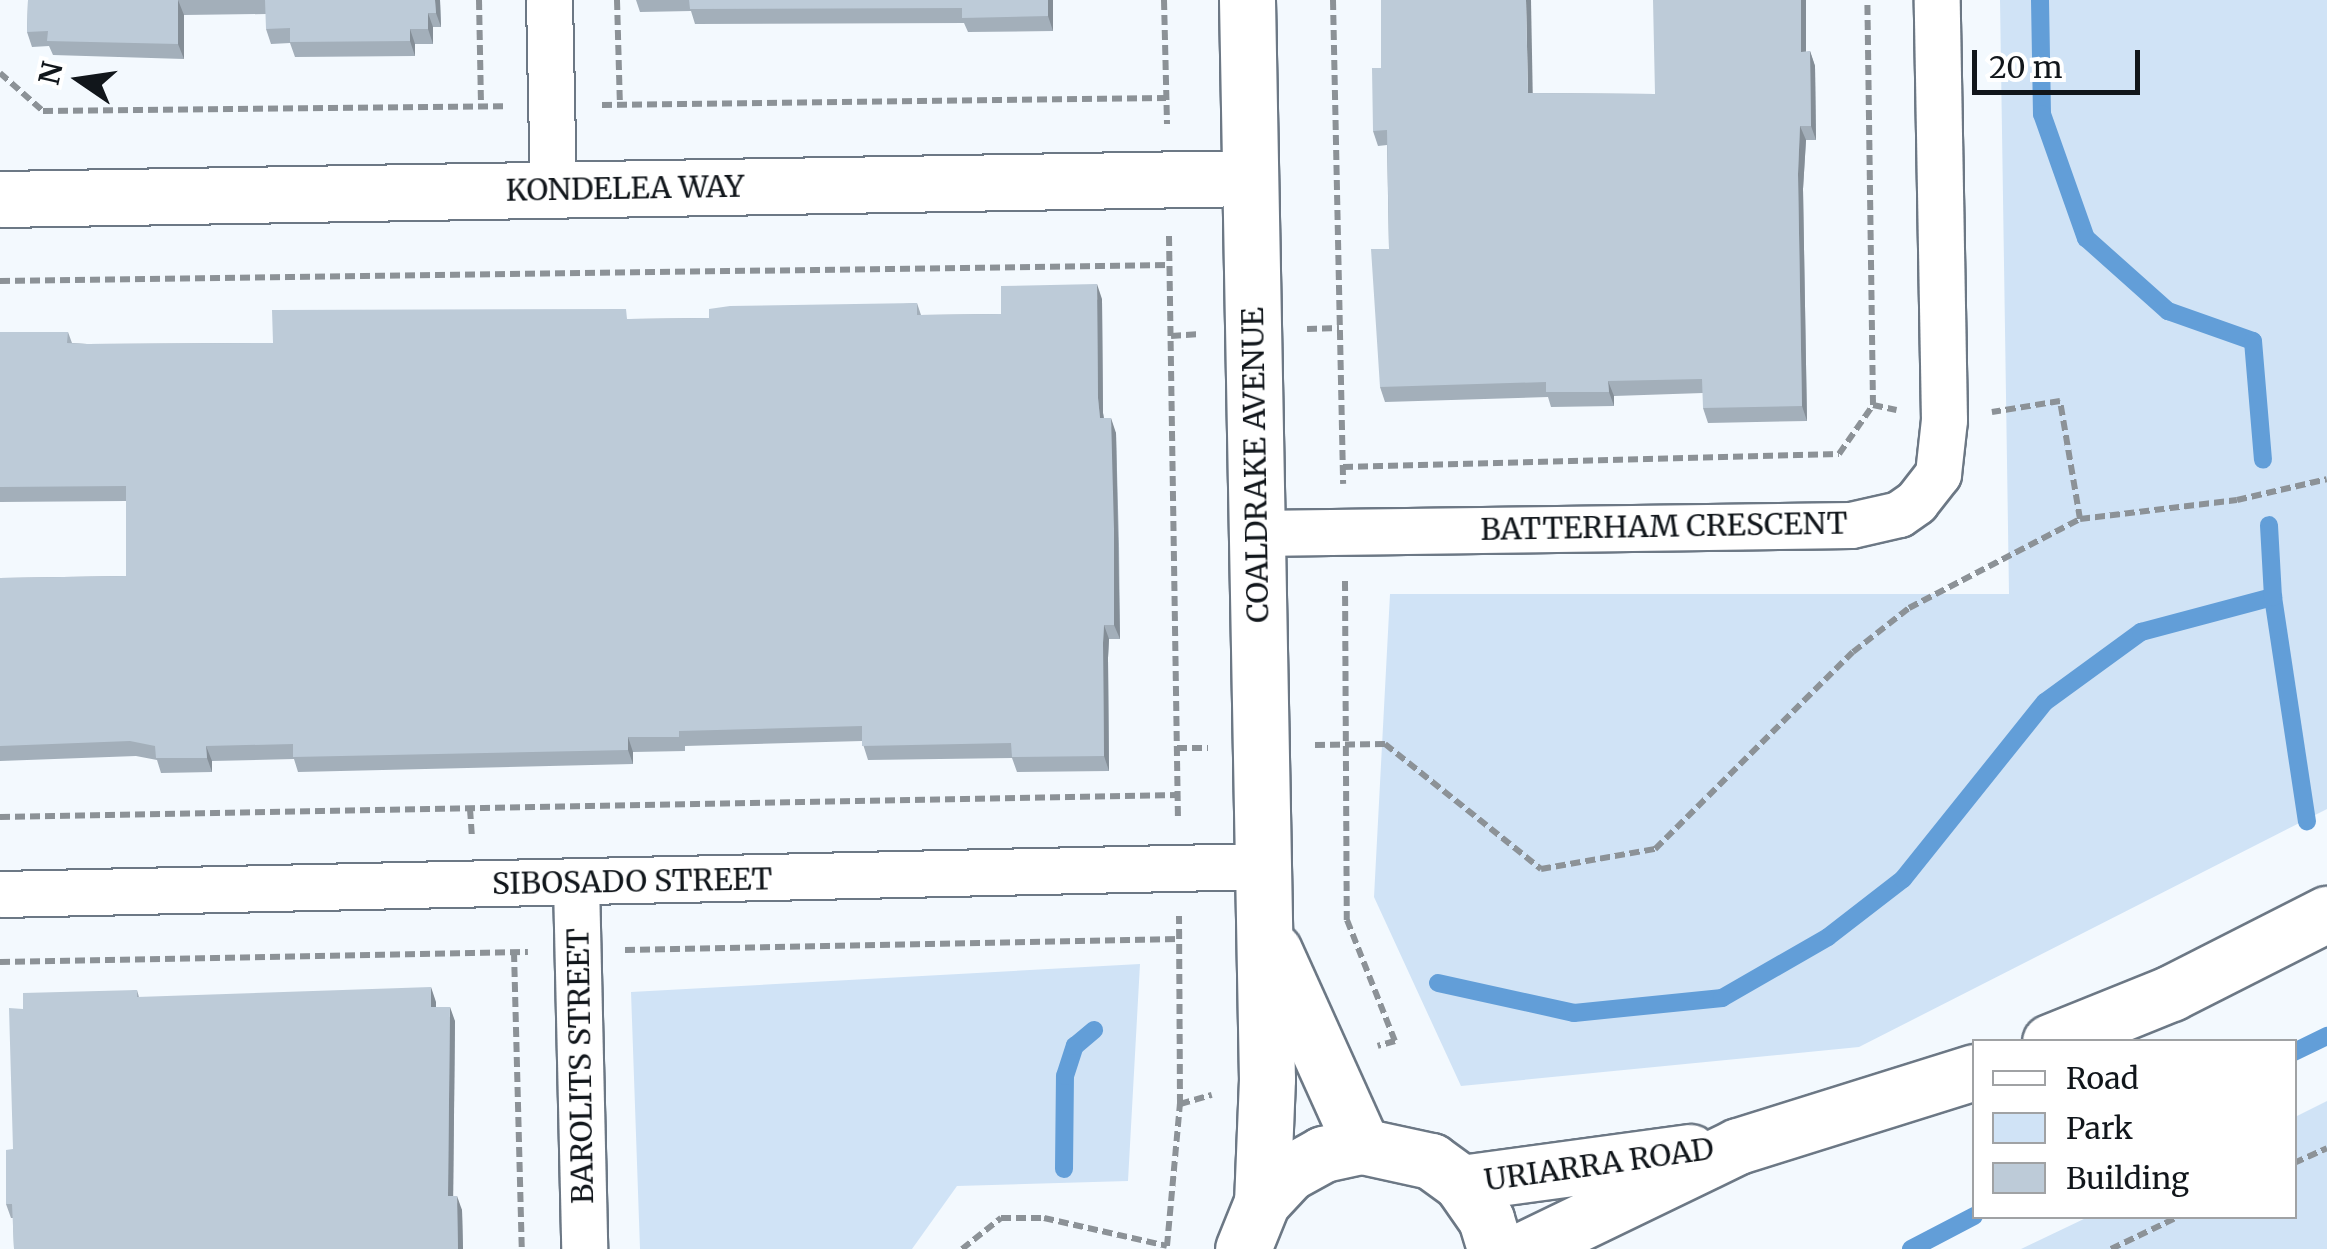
<!DOCTYPE html>
<style>
body{margin:0}
#map{position:relative;width:2327px;height:1249px;overflow:hidden;background:#f3f9fe;font-family:Merriweather,serif}
div>[style]{position:absolute}
.green>*{inset:0;background:#d0e3f6}
.stream>*{height:18px;margin:-9px;padding:0 9px;transform-origin:9px;border-radius:9px;background:#629ed8}
.path>*{height:6px;margin-top:-3px;transform-origin:0;background:repeating-linear-gradient(90deg,#8c9297 0 10px,transparent 0 15px)}
.roads{filter:drop-shadow(2px 0 #6c7885) drop-shadow(-2px 0 #6c7885) drop-shadow(0 2px #6c7885) drop-shadow(0 -2px #6c7885)}
.minor>*{height:45px;margin:-22.5px;padding:0 22.5px;transform-origin:22.5px;border-radius:22.5px;background:#fff}
.tertiary>*{height:55px;margin:-27.5px;padding:0 27.5px;transform-origin:27.5px;border-radius:27.5px;background:#fff}
.wall>*{inset:0;background:#a3afba}
.shaded-wall>*{inset:0;background:#848e97}
.building>*{inset:0;background:#bdcbd8}
span{translate:-50% -50%;white-space:nowrap;text-align:center;line-height:1.15;-webkit-text-stroke:8px #fff;paint-order:stroke}
.street-label{font-size:30px;color:#11161b}
.legend{position:absolute;left:1972px;top:1039px;width:325px;height:180px;box-sizing:border-box;background:#fff;border:2px solid #a0a2a4;margin:0;padding:12px 18px;list-style:none;font-size:30px;color:#11161b}
.legend li{display:flex;align-items:center;gap:20px;height:50px}
.legend b{width:50px;border:2px solid #a0a2a4}
.north{position:absolute;left:30px;top:30px;width:100px;height:100px;-webkit-text-stroke:8px #fff;paint-order:stroke;rotate:283deg;font-size:28px;font-weight:700;line-height:40px;text-align:center;color:#11161b}
.north::after{content:'';display:block;margin:auto;width:35px;height:45px;background:#11161b;clip-path:polygon(50% 0,100% 100%,50% 72%,0 100%)}
.scale{position:absolute;left:1972px;top:50px;width:168px;height:45px;box-sizing:border-box;border:5px solid #11161b;border-top:0;padding-left:12px;font-size:30px;line-height:35px;white-space:nowrap;color:#11161b;-webkit-text-stroke:8px #fff;paint-order:stroke}
</style>
<div id="map">
<div class="green">
<div style="clip-path:polygon(2000px 0,2327px 0,2327px 809px,1859px 1047px,1461px 1086px,1374px 897px,1390px 594px,2009px 594px)"></div>
<div style="clip-path:polygon(1140px 964px,1128px 1181px,957px 1186px,912px 1249px,640px 1249px,631px 992px)"></div>
<div style="clip-path:polygon(2327px 1101px,2327px 1249px,2021px 1249px,2088px 1217px,2294px 1216px,2295px 1117px)"></div>
</div>
<div class="stream">
<div style="left:2040px;top:0;width:114px;rotate:89deg"></div>
<div style="left:2042px;top:114px;width:132px;rotate:70.5deg"></div>
<div style="left:2086px;top:238px;width:110px;rotate:41.7deg"></div>
<div style="left:2168px;top:311px;width:90px;rotate:19.4deg"></div>
<div style="left:2253px;top:341px;width:119px;rotate:85.2deg"></div>
<div style="left:2273px;top:597px;width:227px;rotate:81.4deg"></div>
<div style="left:1438px;top:983px;width:139px;rotate:12.4deg"></div>
<div style="left:1574px;top:1013px;width:149px;rotate:-5.8deg"></div>
<div style="left:1722px;top:998px;width:122px;rotate:-29.9deg"></div>
<div style="left:1828px;top:937px;width:95px;rotate:-37.7deg"></div>
<div style="left:1903px;top:879px;width:227px;rotate:-51.3deg"></div>
<div style="left:2045px;top:702px;width:119px;rotate:-36.1deg"></div>
<div style="left:2141px;top:632px;width:137px;rotate:-14.9deg"></div>
<div style="left:2273px;top:597px;width:72px;rotate:-93.2deg"></div>
<div style="left:2294px;top:1052px;width:37px;rotate:-26deg"></div>
<div style="left:1064px;top:1169px;width:93px;rotate:-89.4deg"></div>
<div style="left:1065px;top:1076px;width:32px;rotate:-72deg"></div>
<div style="left:1075px;top:1046px;width:25px;rotate:-40deg"></div>
<div style="left:1911px;top:1249px;width:71px;rotate:-27.6deg"></div>
</div>
<div class="path">
<div style="left:479px;top:0;width:106px;rotate:88.9deg"></div>
<div style="left:617px;top:0;width:105px;rotate:88.4deg"></div>
<div style="left:1164px;top:0;width:124px;rotate:88.6deg"></div>
<div style="left:1333px;top:0;width:484px;rotate:88.8deg"></div>
<div style="left:0;top:73px;width:57px;rotate:41.5deg"></div>
<div style="left:43px;top:111px;width:461px;rotate:-0.6deg"></div>
<div style="left:602px;top:105px;width:564px;rotate:-0.71deg"></div>
<div style="left:1169px;top:236px;width:583px;rotate:89.12deg"></div>
<div style="left:0;top:281px;width:1169px;rotate:-0.78deg"></div>
<div style="left:1307px;top:329px;width:32px;rotate:-2deg"></div>
<div style="left:1171px;top:336px;width:29px;rotate:-4deg"></div>
<div style="left:1873px;top:405px;width:24px;rotate:12deg"></div>
<div style="left:1343px;top:467px;width:496px;rotate:-1.5deg"></div>
<div style="left:1839px;top:454px;width:60px;rotate:-55.2deg"></div>
<div style="left:1873px;top:405px;width:405px;rotate:-90.8deg"></div>
<div style="left:2080px;top:519px;width:158px;rotate:-6.9deg"></div>
<div style="left:2237px;top:500px;width:92px;rotate:-13.1deg"></div>
<div style="left:1345px;top:581px;width:339px;rotate:89.7deg"></div>
<div style="left:1347px;top:920px;width:130px;rotate:68.4deg"></div>
<div style="left:1395px;top:1041px;width:18px;rotate:164deg"></div>
<div style="left:1315px;top:745px;width:70px;rotate:-0.8deg"></div>
<div style="left:1385px;top:744px;width:200px;rotate:38.7deg"></div>
<div style="left:1541px;top:869px;width:116px;rotate:-10deg"></div>
<div style="left:1655px;top:849px;width:279px;rotate:-44.9deg"></div>
<div style="left:1853px;top:652px;width:71px;rotate:-38.2deg"></div>
<div style="left:1909px;top:608px;width:193px;rotate:-27.5deg"></div>
<div style="left:2080px;top:519px;width:120px;rotate:-99.6deg"></div>
<div style="left:2060px;top:401px;width:69px;rotate:170.8deg"></div>
<div style="left:1177px;top:748px;width:31px"></div>
<div style="left:470px;top:809px;width:27px;rotate:86deg"></div>
<div style="left:0;top:817px;width:1178px;rotate:-1.07deg"></div>
<div style="left:625px;top:950px;width:554px;rotate:-1.14deg"></div>
<div style="left:514px;top:952px;width:297px;rotate:88.5deg"></div>
<div style="left:0;top:962px;width:528px;rotate:-1.09deg"></div>
<div style="left:1180px;top:1104px;width:33px;rotate:-16deg"></div>
<div style="left:2294px;top:1163px;width:36px;rotate:-24deg"></div>
<div style="left:962px;top:1249px;width:50px;rotate:-38.5deg"></div>
<div style="left:1001px;top:1218px;width:43px"></div>
<div style="left:1044px;top:1218px;width:126px;rotate:12.8deg"></div>
<div style="left:1167px;top:1246px;width:143px;rotate:-84.8deg"></div>
<div style="left:1180px;top:1104px;width:188px;rotate:-90.3deg"></div>
<div style="left:2111px;top:1249px;width:76px;rotate:-25.6deg"></div>
</div>
<div class="roads">
<div class="minor">
<div style="left:549px;top:0;width:189px;rotate:88.8deg"></div>
<div style="left:1256px;top:533px;width:595px;rotate:-0.77deg"></div>
<div style="left:1851px;top:525px;width:49px;rotate:-12.9deg"></div>
<div style="left:1899px;top:514px;width:21px;rotate:-35deg"></div>
<div style="left:1916px;top:502px;width:36px;rotate:-52deg"></div>
<div style="left:1938px;top:474px;width:54px;rotate:-83.7deg"></div>
<div style="left:1944px;top:420px;width:420px;rotate:-91deg"></div>
<div style="left:576px;top:883px;width:366px;rotate:88.7deg"></div>
<div style="left:0;top:894px;width:1263px;rotate:-1.27deg"></div>
</div>
<div class="tertiary">
<div style="left:1247px;top:0;width:1079px;rotate:88.94deg"></div>
<div style="left:1267px;top:1079px;width:123px;rotate:92.3deg"></div>
<div style="left:0;top:199px;width:1250px;rotate:-0.96deg"></div>
<div style="left:1274px;top:951px;width:214px;rotate:65.7deg"></div>
<div style="left:2050px;top:1042px;width:131px;rotate:-22deg"></div>
<div style="left:2171px;top:993px;width:175px;rotate:-26.9deg"></div>
<div style="left:1461px;top:1183px;width:231px;rotate:-7.7deg"></div>
<div style="left:1243px;top:1249px;width:51px;rotate:-68deg"></div>
<div style="left:1262px;top:1202px;width:40px;rotate:-47deg"></div>
<div style="left:1289px;top:1173px;width:39px;rotate:-29deg"></div>
<div style="left:1323px;top:1154px;width:40px;rotate:-12deg"></div>
<div style="left:1362px;top:1146px;width:71px;rotate:12.3deg"></div>
<div style="left:1431px;top:1161px;width:37px;rotate:36deg"></div>
<div style="left:1461px;top:1183px;width:44px;rotate:55.2deg"></div>
<div style="left:1486px;top:1219px;width:31px;rotate:73deg"></div>
<div style="left:1525px;top:1249px;width:237px;rotate:-25.8deg"></div>
<div style="left:1738px;top:1146px;width:247px;rotate:-17.4deg"></div>
</div>
</div>
<div class="wall">
<div style="clip-path:polygon(28px 0,440px 0,441px 27px,433px 27px,433px 44px,415px 44px,415px 56px,295px 57px,290px 43px,271px 44px,266px 29px,266px 14px,184px 15px,184px 59px,53px 55px,49px 46px,32px 47px,27px 32px)"></div>
<div style="clip-path:polygon(636px 0,1053px 0,1053px 31px,968px 32px,964px 23px,695px 24px,691px 11px,640px 12px)"></div>
<div style="clip-path:polygon(1810px 51px,1815px 66px,1816px 140px,1806px 140px,1803px 189px,1807px 421px,1708px 423px,1703px 408px,1703px 393px,1614px 396px,1614px 406px,1551px 407px,1548px 397px,1385px 402px,1380px 387px,1389px 249px,1387px 145px,1378px 146px,1373px 131px,1381px 68px,1533px 93px,1655px 94px)"></div>
<div style="clip-path:polygon(1102px 299px,1103px 413px,1104px 418px,1116px 433px,1119px 544px,1120px 639px,1109px 639px,1108px 658px,1109px 771px,1017px 772px,1012px 758px,868px 760px,862px 741px,685px 746px,685px 751px,633px 752px,633px 764px,298px 772px,294px 759px,212px 761px,212px 772px,161px 773px,157px 760px,136px 756px,0 761px,0 578px,126px 576px,126px 501px,0 502px,0 332px,68px 332px,72px 343px,87px 344px,273px 343px,630px 319px,709px 318px,917px 303px,921px 315px,1001px 314px)"></div>
<div style="clip-path:polygon(137px 990px,139px 997px,436px 1002px,436px 1007px,455px 1021px,453px 1196px,462px 1210px,463px 1249px,14px 1249px,13px 1218px,11px 1218px,6px 1204px,13px 1149px,23px 1009px)"></div>
</div>
<div class="shaded-wall">
<div style="clip-path:polygon(178px 0,184px 15px,184px 59px,178px 44px)"></div>
<div style="clip-path:polygon(435px 0,440px 0,441px 27px,436px 13px)"></div>
<div style="clip-path:polygon(1048px 0,1053px 0,1053px 31px,1048px 16px)"></div>
<div style="clip-path:polygon(1526px 0,1531px 0,1533px 108px,1528px 93px)"></div>
<div style="clip-path:polygon(1801px 0,1806px 0,1806px 66px,1801px 52px)"></div>
<div style="clip-path:polygon(428px 13px,433px 27px,433px 44px,428px 29px)"></div>
<div style="clip-path:polygon(410px 29px,415px 44px,415px 56px,410px 41px)"></div>
<div style="clip-path:polygon(1810px 51px,1815px 66px,1816px 140px,1811px 126px)"></div>
<div style="clip-path:polygon(1800px 126px,1806px 140px,1803px 189px,1807px 421px,1802px 406px,1798px 174px)"></div>
<div style="clip-path:polygon(1097px 284px,1102px 299px,1103px 413px,1106px 433px,1100px 418px,1098px 398px)"></div>
<div style="clip-path:polygon(1608px 381px,1614px 396px,1614px 406px,1609px 392px)"></div>
<div style="clip-path:polygon(1111px 418px,1116px 433px,1120px 639px,1114px 625px)"></div>
<div style="clip-path:polygon(1104px 625px,1109px 639px,1108px 658px,1109px 771px,1104px 756px,1103px 643px)"></div>
<div style="clip-path:polygon(628px 737px,633px 752px,633px 764px,628px 750px)"></div>
<div style="clip-path:polygon(206px 746px,212px 761px,212px 772px,207px 758px)"></div>
<div style="clip-path:polygon(431px 987px,436px 1002px,436px 1022px,431px 1007px)"></div>
<div style="clip-path:polygon(450px 1007px,455px 1021px,453px 1211px,448px 1196px)"></div>
<div style="clip-path:polygon(457px 1196px,462px 1210px,463px 1249px,458px 1249px)"></div>
</div>
<div class="building">
<div style="clip-path:polygon(28px 0,180px 0,178px 0,178px 44px,47px 41px,48px 31px,27px 32px)"></div>
<div style="clip-path:polygon(265px 0,435px 0,436px 13px,428px 13px,428px 29px,410px 29px,410px 41px,290px 42px,290px 28px,266px 29px)"></div>
<div style="clip-path:polygon(689px 0,1048px 0,1048px 16px,962px 18px,962px 8px,690px 9px)"></div>
<div style="clip-path:polygon(1381px 0,1526px 0,1528px 93px,1655px 94px,1653px 0,1801px 0,1801px 52px,1810px 51px,1811px 126px,1800px 126px,1798px 174px,1802px 406px,1703px 408px,1702px 379px,1608px 381px,1609px 392px,1546px 392px,1546px 382px,1380px 387px,1371px 249px,1389px 249px,1387px 130px,1373px 131px,1372px 68px,1381px 68px)"></div>
<div style="clip-path:polygon(1097px 284px,1098px 398px,1100px 418px,1111px 418px,1114px 529px,1114px 625px,1104px 625px,1103px 643px,1104px 756px,1012px 757px,1011px 743px,862px 746px,862px 726px,679px 731px,679px 737px,628px 737px,628px 750px,293px 757px,293px 744px,206px 746px,207px 758px,156px 758px,155px 746px,130px 741px,0 746px,0 578px,126px 576px,126px 486px,0 487px,0 332px,68px 332px,67px 343px,87px 344px,273px 343px,272px 310px,626px 309px,627px 319px,709px 318px,709px 309px,730px 306px,917px 303px,917px 315px,1001px 314px,1001px 286px)"></div>
<div style="clip-path:polygon(431px 987px,431px 1007px,450px 1007px,448px 1196px,457px 1196px,458px 1249px,14px 1249px,12px 1204px,6px 1204px,6px 1150px,13px 1149px,9px 1008px,23px 1009px,23px 993px,137px 990px,137px 997px)"></div>
</div>
<div class="street-label">
<span style="left:625px;top:188px;rotate:-1deg">KONDELEA WAY</span>
<span style="left:1255px;top:465px;rotate:-91deg">COALDRAKE AVENUE</span>
<span style="left:1664px;top:526px;rotate:-1deg">BATTERHAM CRESCENT</span>
<span style="left:632px;top:881px;rotate:-1deg">SIBOSADO STREET</span>
<span style="left:580px;top:1066px;rotate:-91deg">BAROLITS STREET</span>
<span style="left:1599px;top:1164px;rotate:-8deg">URIARRA ROAD</span>
</div>
<ul class="legend">
<li><b style="height:12px;background:#fff"></b>Road</li>
<li><b style="height:28px;background:#d0e3f6"></b>Park</li>
<li><b style="height:28px;background:#bdcbd8"></b>Building</li>
</ul>
<div class="north">N</div>
<div class="scale">20 m</div>
</div>
